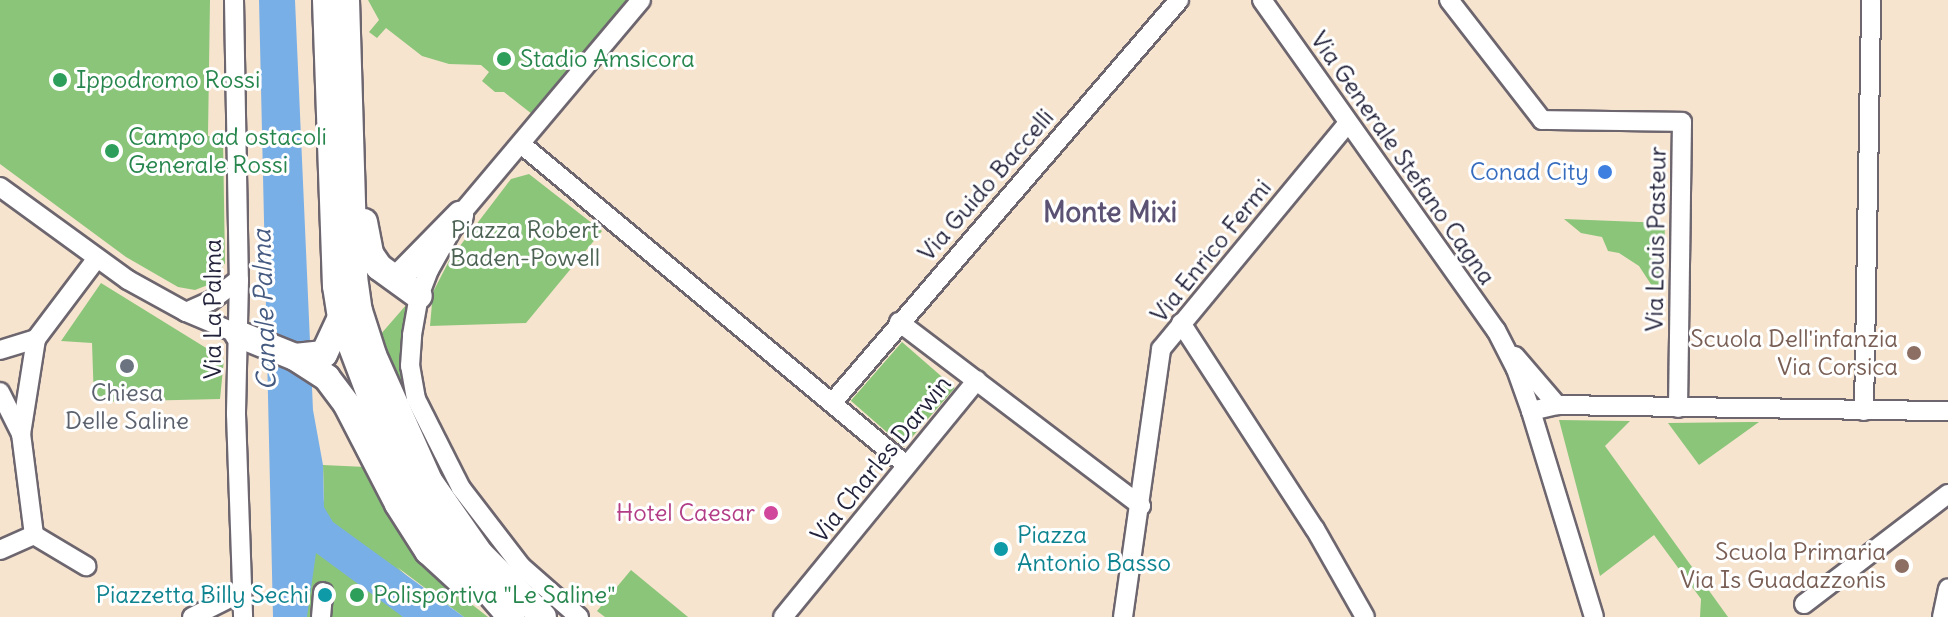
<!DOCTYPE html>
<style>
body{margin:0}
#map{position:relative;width:1948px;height:617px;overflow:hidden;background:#f7e4cf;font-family:Delius,sans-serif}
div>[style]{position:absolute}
.green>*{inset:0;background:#8bc57a;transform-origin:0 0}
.water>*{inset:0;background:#79afe7}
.roads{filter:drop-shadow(2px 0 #6d666f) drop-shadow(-2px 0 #6d666f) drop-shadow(0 2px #6d666f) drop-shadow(0 -2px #6d666f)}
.minor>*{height:18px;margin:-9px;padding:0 9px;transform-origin:9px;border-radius:9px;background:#fff}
.highway>*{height:26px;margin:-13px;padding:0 13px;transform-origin:13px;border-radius:13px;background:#fff}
.dots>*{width:22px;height:22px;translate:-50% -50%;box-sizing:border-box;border:4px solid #fff;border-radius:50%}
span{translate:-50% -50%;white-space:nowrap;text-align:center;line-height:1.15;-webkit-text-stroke:6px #fff;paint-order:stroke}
.leisure-label{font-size:24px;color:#27864d}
.left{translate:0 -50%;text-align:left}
.street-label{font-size:24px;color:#22223b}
.shop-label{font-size:24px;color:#366cbe}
.right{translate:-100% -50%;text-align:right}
.park-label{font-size:24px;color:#4c6354}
.education-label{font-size:24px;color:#785e54}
.worship-label{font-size:24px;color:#5b616d}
.hotel-label{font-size:24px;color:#b23c85}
.culture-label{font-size:24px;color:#0d838f}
.water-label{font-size:26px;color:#455a80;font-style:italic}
.quarter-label{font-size:28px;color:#5c5274;font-weight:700}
</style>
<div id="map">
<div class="green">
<div style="clip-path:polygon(0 0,210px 0,208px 136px,223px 138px,225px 263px,213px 283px,195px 290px,178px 287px,126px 257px,0 164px)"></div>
<div style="clip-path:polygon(368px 0,627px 0,532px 114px,504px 92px,495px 92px,482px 81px,489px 72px,481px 65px,449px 64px,422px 56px,386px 28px,377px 38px,369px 32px,379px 20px)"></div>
<div style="clip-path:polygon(529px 174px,602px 231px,526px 323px,430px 326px,433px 292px,450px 259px,511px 179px)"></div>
<div style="clip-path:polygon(1564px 219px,1665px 223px,1663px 292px,1656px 292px,1639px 266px,1619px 253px,1608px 251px,1602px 237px,1581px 233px)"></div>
<div style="clip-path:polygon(101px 283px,224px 359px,220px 399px,94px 402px,92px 343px,61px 341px)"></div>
<div style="clip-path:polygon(407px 304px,401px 342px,402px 390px,380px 335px)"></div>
<div style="left:902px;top:342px;width:70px;height:78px;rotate:41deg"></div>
<div style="clip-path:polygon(1559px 420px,1630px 421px,1605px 446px,1728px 617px,1700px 617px,1701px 599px,1654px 535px,1600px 576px)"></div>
<div style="clip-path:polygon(1749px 422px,1759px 422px,1699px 465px,1668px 423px)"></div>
<div style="clip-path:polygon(323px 465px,366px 467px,409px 543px,438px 578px,488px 617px,464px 617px,397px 567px,451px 617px,273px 617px,324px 500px)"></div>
<div style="clip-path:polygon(631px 570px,688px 617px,605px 617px,597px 611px)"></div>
</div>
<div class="water">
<div style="clip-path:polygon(259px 0,295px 0,313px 410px,323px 465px,324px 507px,333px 522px,464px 617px,403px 617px,316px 553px,307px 617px,273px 617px)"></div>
</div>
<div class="roads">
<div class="minor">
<div style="left:234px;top:0;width:280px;rotate:89deg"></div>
<div style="left:239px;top:280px;width:134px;rotate:91.3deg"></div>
<div style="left:236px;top:414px;width:203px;rotate:88deg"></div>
<div style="left:1262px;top:0;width:405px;rotate:54.7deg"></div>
<div style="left:1496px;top:330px;width:44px;rotate:62.9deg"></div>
<div style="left:1516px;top:369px;width:45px;rotate:70.3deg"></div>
<div style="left:1531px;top:411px;width:215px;rotate:73deg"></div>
<div style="left:1449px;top:0;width:152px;rotate:52.2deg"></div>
<div style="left:1542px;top:120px;width:140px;rotate:0.8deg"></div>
<div style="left:1682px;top:122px;width:286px;rotate:90.8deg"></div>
<div style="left:521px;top:144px;width:501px;rotate:39.82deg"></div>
<div style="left:0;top:187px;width:158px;rotate:36deg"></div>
<div style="left:128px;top:280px;width:66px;rotate:28.9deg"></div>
<div style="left:186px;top:312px;width:56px;rotate:22.9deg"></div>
<div style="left:186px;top:312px;width:27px;rotate:-24deg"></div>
<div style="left:211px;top:301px;width:34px;rotate:-38deg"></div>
<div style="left:899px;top:322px;width:304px;rotate:37.2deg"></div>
<div style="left:1181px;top:323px;width:246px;rotate:57deg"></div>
<div style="left:1315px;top:529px;width:101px;rotate:60.4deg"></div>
<div style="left:0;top:350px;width:38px;rotate:-17deg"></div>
<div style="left:36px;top:339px;width:101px;rotate:-53deg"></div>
<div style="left:1515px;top:356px;width:65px;rotate:49.4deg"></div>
<div style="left:0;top:392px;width:47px;rotate:63.4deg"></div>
<div style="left:832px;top:403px;width:532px;rotate:-49.27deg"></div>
<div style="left:1531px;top:411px;width:27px;rotate:-13deg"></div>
<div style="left:1557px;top:405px;width:391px;rotate:0.9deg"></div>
<div style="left:1864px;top:411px;width:411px;rotate:-89deg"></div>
<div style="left:34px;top:535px;width:61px;rotate:30.8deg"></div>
<div style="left:0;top:550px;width:37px;rotate:-24deg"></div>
<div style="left:34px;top:535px;width:102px;rotate:-97.3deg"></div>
<div style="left:21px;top:434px;width:96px;rotate:-81deg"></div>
<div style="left:1804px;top:604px;width:181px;rotate:-37.4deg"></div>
<div style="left:192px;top:617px;width:56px;rotate:-26.6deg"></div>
<div style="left:321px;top:617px;width:25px;rotate:-85deg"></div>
<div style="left:579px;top:617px;width:77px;rotate:-138.7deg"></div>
<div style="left:521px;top:566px;width:98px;rotate:-127.6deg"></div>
<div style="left:461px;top:488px;width:100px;rotate:-116.8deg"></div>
<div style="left:416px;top:399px;width:34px;rotate:-100deg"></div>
<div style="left:410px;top:366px;width:31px;rotate:-86deg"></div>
<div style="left:412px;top:335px;width:40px;rotate:-80deg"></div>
<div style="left:419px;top:296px;width:28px;rotate:-69deg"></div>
<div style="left:429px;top:270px;width:63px;rotate:-60.6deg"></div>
<div style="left:460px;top:215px;width:281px;rotate:-49.9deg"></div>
<div style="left:783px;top:617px;width:306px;rotate:-50.7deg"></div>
<div style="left:1123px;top:617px;width:271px;rotate:-81.9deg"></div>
<div style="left:1161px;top:349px;width:292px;rotate:-50.4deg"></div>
<div style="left:1942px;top:617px;width:29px;rotate:-78deg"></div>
</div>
<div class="highway">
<div style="left:326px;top:0;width:286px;rotate:88deg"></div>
<div style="left:336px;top:286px;width:32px;rotate:81deg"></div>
<div style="left:341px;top:318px;width:147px;rotate:69.2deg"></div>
<div style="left:393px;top:455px;width:108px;rotate:58.2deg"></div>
<div style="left:450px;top:547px;width:93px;rotate:48.9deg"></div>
<div style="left:346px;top:0;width:277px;rotate:88.3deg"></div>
<div style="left:354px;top:277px;width:34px;rotate:82deg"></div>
<div style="left:359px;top:311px;width:46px;rotate:72.3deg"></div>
<div style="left:373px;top:355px;width:138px;rotate:66deg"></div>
<div style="left:429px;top:481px;width:89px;rotate:55.1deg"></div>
<div style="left:480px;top:554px;width:89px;rotate:45deg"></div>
<div style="left:364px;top:222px;width:33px;rotate:79deg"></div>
<div style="left:370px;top:254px;width:16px;rotate:55deg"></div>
<div style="left:379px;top:267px;width:49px;rotate:35.9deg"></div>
<div style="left:397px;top:279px;width:90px;rotate:-45.5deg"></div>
<div style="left:238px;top:334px;width:61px;rotate:22deg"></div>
<div style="left:295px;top:357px;width:38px;rotate:33deg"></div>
<div style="left:327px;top:378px;width:34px;rotate:53deg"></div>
<div style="left:347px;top:405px;width:111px;rotate:62.7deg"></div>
<div style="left:398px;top:504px;width:56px;rotate:57.4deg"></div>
<div style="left:428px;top:551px;width:45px;rotate:42.3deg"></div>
<div style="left:295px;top:357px;width:29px;rotate:-6deg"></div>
<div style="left:324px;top:354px;width:40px;rotate:-65deg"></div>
</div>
</div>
<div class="dots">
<div style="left:504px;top:59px;background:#2e9e5b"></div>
<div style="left:60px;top:80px;background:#2e9e5b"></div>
<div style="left:112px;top:151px;background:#2e9e5b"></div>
<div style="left:1605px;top:172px;background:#3f7fe0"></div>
<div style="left:1914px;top:353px;background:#8d6e63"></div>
<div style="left:127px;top:366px;background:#6b7280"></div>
<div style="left:771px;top:513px;background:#d1479c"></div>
<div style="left:1001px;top:549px;background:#0f9aa8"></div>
<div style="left:1902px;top:566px;background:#8d6e63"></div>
<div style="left:325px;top:595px;background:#0f9aa8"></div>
<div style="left:357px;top:595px;background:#2e9e5b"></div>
</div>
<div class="leisure-label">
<span class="left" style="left:520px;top:59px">Stadio Amsicora</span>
<span class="left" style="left:76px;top:80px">Ippodromo Rossi</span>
<span class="left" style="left:128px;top:151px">Campo ad ostacoli<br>Generale Rossi</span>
<span class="left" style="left:373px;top:595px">Polisportiva "Le Saline"</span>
</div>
<div class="street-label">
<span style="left:1403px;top:158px;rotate:55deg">Via Generale Stefano Cagna</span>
<span style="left:986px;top:185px;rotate:-49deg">Via Guido Baccelli</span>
<span style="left:1656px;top:239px;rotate:-89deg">Via Louis Pasteur</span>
<span style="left:1211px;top:251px;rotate:-51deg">Via Enrico Fermi</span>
<span style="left:213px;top:309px;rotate:-90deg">Via La Palma</span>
<span style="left:881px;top:459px;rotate:-51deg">Via Charles Darwin</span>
</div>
<div class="shop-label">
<span class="right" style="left:1589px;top:172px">Conad City</span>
</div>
<div class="park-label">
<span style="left:525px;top:244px">Piazza Robert<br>Baden-Powell</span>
</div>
<div class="education-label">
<span class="right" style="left:1898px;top:353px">Scuola Dell'infanzia<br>Via Corsica</span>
<span class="right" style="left:1886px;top:566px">Scuola Primaria<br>Via Is Guadazzonis</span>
</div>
<div class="worship-label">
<span style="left:127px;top:407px">Chiesa<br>Delle Saline</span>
</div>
<div class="hotel-label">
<span class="right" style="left:755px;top:513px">Hotel Caesar</span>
</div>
<div class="culture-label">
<span class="left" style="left:1017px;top:549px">Piazza<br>Antonio Basso</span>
<span class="right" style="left:309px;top:595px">Piazzetta Billy Sechi</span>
</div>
<div class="water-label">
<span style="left:264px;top:310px;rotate:-92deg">Canale Palma</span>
</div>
<div class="quarter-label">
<span style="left:1110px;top:212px">Monte Mixi</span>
</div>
</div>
